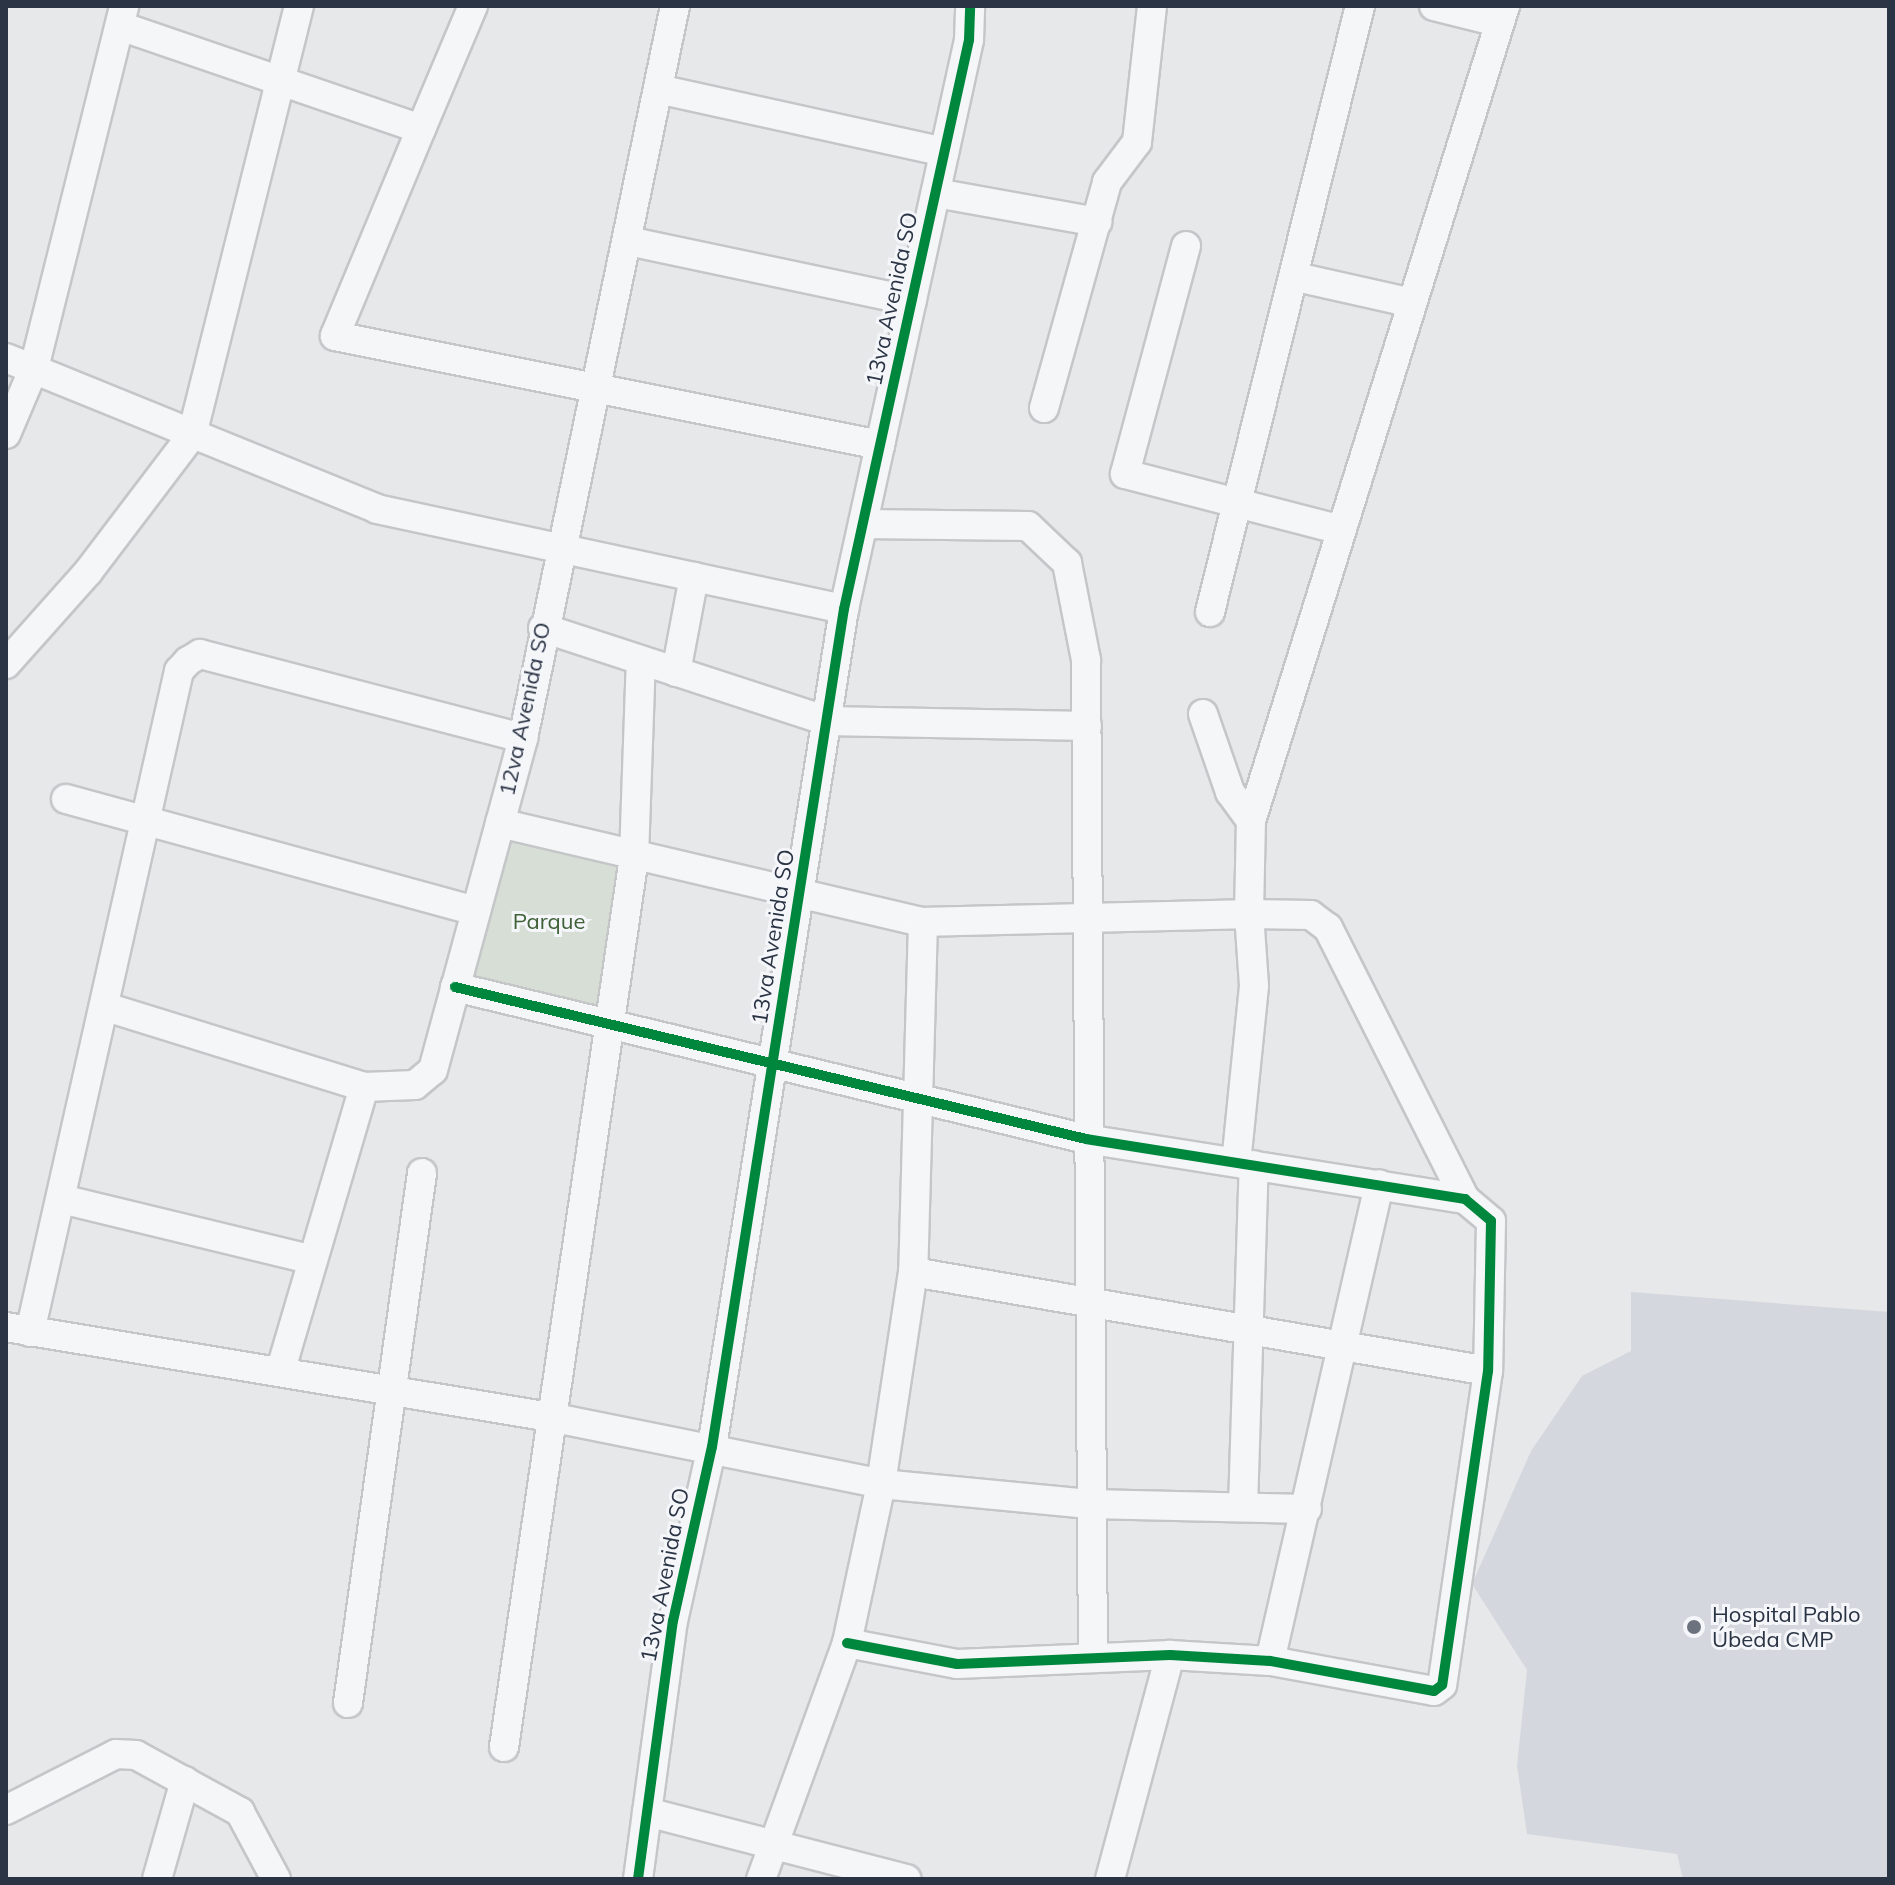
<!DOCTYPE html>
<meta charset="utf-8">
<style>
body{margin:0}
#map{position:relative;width:1895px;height:1885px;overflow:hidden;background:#e6e8ea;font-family:Mulish,sans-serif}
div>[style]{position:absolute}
.built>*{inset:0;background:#d4d7dd}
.green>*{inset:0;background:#d6ded6;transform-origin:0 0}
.roads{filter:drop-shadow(2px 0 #c4c6c8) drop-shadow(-2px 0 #c4c6c8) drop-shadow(0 2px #c4c6c8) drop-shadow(0 -2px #c4c6c8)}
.minor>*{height:28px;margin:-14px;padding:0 14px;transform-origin:14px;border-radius:14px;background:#f5f6f7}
.cycleway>*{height:10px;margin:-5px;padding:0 5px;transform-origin:5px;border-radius:5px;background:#00873e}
.dots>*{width:22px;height:22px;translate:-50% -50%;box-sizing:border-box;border:4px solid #f4f6f9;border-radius:50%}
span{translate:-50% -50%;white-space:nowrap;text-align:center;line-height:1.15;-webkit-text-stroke:6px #f4f6f9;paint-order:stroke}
.street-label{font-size:22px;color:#2b3445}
.park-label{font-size:22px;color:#3f6138}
.poi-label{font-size:22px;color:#2b3445}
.left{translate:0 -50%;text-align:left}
.frame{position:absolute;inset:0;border:8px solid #2b3445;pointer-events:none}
</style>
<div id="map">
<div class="built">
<div style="clip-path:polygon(1631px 1292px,1889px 1312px,1889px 1879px,1683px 1879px,1677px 1854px,1527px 1834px,1517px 1766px,1527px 1670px,1472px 1584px,1531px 1451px,1582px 1376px,1631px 1351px)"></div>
</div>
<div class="green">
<div style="left:500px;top:823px;width:138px;height:170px;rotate:14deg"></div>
</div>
<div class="roads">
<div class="minor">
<div style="left:1434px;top:6px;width:66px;rotate:14deg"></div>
<div style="left:120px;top:26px;width:318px;rotate:18.9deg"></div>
<div style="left:421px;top:129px;width:134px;rotate:-67.1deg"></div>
<div style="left:658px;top:89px;width:293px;rotate:12.4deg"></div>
<div style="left:421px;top:129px;width:224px;rotate:112.6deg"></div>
<div style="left:335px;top:336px;width:556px;rotate:11.31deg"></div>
<div style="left:936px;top:193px;width:164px;rotate:10.2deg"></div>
<div style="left:628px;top:241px;width:290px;rotate:11.9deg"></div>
<div style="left:1186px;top:246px;width:236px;rotate:105deg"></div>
<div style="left:1125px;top:474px;width:220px;rotate:14.5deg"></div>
<div style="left:1296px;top:277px;width:115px;rotate:12.6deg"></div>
<div style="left:6px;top:358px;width:401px;rotate:22.1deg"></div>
<div style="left:377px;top:509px;width:478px;rotate:12.1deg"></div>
<div style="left:1044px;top:408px;width:235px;rotate:-74.4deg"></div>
<div style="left:1107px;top:182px;width:50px;rotate:-53.1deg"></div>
<div style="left:1137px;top:142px;width:137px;rotate:-83.7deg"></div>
<div style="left:6px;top:434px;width:72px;rotate:-67deg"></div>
<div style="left:34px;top:368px;width:373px;rotate:-76deg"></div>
<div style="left:863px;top:524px;width:165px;rotate:0.7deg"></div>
<div style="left:1028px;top:526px;width:54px;rotate:43.5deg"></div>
<div style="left:1067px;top:563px;width:99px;rotate:78.9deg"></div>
<div style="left:1086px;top:660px;width:998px;rotate:89.6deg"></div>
<div style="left:1210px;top:612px;width:624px;rotate:-76.1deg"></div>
<div style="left:543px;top:628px;width:299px;rotate:18.1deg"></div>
<div style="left:827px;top:721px;width:260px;rotate:1.1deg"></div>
<div style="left:6px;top:664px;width:123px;rotate:-48.3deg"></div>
<div style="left:88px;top:572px;width:172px;rotate:-52.8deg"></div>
<div style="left:192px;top:435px;width:442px;rotate:-76deg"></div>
<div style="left:676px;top:672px;width:97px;rotate:-79.3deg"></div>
<div style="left:1203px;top:714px;width:83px;rotate:70.9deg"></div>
<div style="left:1230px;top:792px;width:36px;rotate:54deg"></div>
<div style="left:66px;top:799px;width:425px;rotate:15.3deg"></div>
<div style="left:500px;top:823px;width:434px;rotate:13.2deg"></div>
<div style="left:923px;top:922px;width:350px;rotate:91.6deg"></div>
<div style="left:913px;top:1272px;width:214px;rotate:98.6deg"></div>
<div style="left:881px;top:1484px;width:163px;rotate:102.1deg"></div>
<div style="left:847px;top:1643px;width:251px;rotate:110deg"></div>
<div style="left:923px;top:922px;width:326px;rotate:-1.4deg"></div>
<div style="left:1249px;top:914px;width:72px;rotate:86deg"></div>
<div style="left:1254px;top:986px;width:177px;rotate:95.8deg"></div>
<div style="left:455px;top:987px;width:649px;rotate:13.54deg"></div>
<div style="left:1086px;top:1139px;width:384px;rotate:9deg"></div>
<div style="left:1465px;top:1199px;width:34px;rotate:40deg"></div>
<div style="left:1491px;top:1221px;width:150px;rotate:91.1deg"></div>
<div style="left:1488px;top:1371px;width:317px;rotate:98.3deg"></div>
<div style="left:1442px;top:1685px;width:10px;rotate:143deg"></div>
<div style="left:1434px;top:1691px;width:167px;rotate:-169.6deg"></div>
<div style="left:1270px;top:1661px;width:100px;rotate:-176.6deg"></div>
<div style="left:1170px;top:1655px;width:213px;rotate:177.6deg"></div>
<div style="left:957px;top:1664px;width:112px;rotate:-169.2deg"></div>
<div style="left:106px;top:1007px;width:270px;rotate:17.2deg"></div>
<div style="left:364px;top:1087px;width:51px;rotate:-2.2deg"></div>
<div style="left:415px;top:1085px;width:23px;rotate:-40deg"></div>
<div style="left:433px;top:1070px;width:344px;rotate:-74.8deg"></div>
<div style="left:523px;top:738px;width:748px;rotate:-78.27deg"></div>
<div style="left:61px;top:1199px;width:259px;rotate:13.6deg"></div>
<div style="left:1465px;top:1199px;width:304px;rotate:-116.8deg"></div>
<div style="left:1328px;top:928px;width:21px;rotate:-143deg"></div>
<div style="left:1311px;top:915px;width:62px;rotate:-179.1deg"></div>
<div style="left:1249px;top:914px;width:93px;rotate:-88.8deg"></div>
<div style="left:1251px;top:821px;width:854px;rotate:-72.69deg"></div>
<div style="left:913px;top:1272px;width:583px;rotate:9.77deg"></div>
<div style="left:6px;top:1327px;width:551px;rotate:9.39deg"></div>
<div style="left:550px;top:1417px;width:338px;rotate:11.4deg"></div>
<div style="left:881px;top:1484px;width:209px;rotate:5.5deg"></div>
<div style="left:1089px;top:1504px;width:218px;rotate:1.3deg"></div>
<div style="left:30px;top:1332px;width:678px;rotate:-77.3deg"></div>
<div style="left:179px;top:671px;width:13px;rotate:-48deg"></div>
<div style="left:188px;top:661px;width:14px;rotate:-30deg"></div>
<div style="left:200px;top:654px;width:334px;rotate:14.6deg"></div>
<div style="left:281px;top:1369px;width:294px;rotate:-73.6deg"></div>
<div style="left:1243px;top:1507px;width:342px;rotate:-88.2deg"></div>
<div style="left:1270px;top:1661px;width:489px;rotate:-77.1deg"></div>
<div style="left:348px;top:1703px;width:535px;rotate:-82.05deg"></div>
<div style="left:504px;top:1747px;width:899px;rotate:-81.69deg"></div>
<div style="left:634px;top:857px;width:196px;rotate:-88deg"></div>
<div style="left:6px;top:1810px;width:123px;rotate:-27deg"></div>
<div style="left:116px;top:1754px;width:20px;rotate:3deg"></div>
<div style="left:136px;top:1755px;width:119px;rotate:28.7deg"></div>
<div style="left:240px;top:1812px;width:76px;rotate:61.8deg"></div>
<div style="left:647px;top:1812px;width:268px;rotate:14.5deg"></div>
<div style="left:157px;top:1879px;width:102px;rotate:-74.1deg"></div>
<div style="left:638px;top:1879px;width:260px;rotate:-82.3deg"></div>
<div style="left:673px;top:1621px;width:178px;rotate:-77.4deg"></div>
<div style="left:712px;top:1447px;width:848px;rotate:-81.05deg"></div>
<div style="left:844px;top:609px;width:583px;rotate:-77.61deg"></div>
<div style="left:969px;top:40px;width:34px;rotate:-88deg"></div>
<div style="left:1110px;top:1879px;width:232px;rotate:-75deg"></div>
</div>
</div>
<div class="cycleway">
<div style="left:455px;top:987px;width:649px;rotate:13.54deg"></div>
<div style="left:1086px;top:1139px;width:384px;rotate:9deg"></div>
<div style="left:1465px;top:1199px;width:34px;rotate:40deg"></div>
<div style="left:1491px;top:1221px;width:150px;rotate:91.1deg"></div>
<div style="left:1488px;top:1371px;width:317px;rotate:98.3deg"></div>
<div style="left:1442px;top:1685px;width:10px;rotate:143deg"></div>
<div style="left:1434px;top:1691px;width:167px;rotate:-169.6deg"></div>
<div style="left:1270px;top:1661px;width:100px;rotate:-176.6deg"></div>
<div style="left:1170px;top:1655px;width:213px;rotate:177.6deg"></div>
<div style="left:957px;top:1664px;width:112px;rotate:-169.2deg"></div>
<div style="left:638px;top:1879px;width:260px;rotate:-82.3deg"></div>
<div style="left:673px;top:1621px;width:178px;rotate:-77.4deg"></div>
<div style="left:712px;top:1447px;width:848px;rotate:-81.05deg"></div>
<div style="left:844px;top:609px;width:583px;rotate:-77.61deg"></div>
<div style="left:969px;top:40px;width:34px;rotate:-88deg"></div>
</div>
<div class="dots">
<div style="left:1694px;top:1627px;background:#6c737f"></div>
</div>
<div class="street-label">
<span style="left:892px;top:299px;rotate:-78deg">13va Avenida SO</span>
<span style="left:525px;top:709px;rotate:-78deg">12va Avenida SO</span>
<span style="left:773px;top:937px;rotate:-81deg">13va Avenida SO</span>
<span style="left:665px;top:1575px;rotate:-79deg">13va Avenida SO</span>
</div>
<div class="park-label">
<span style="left:549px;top:922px">Parque</span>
</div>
<div class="poi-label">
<span class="left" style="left:1712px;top:1627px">Hospital Pablo<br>Úbeda CMP</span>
</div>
<div class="frame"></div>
</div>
